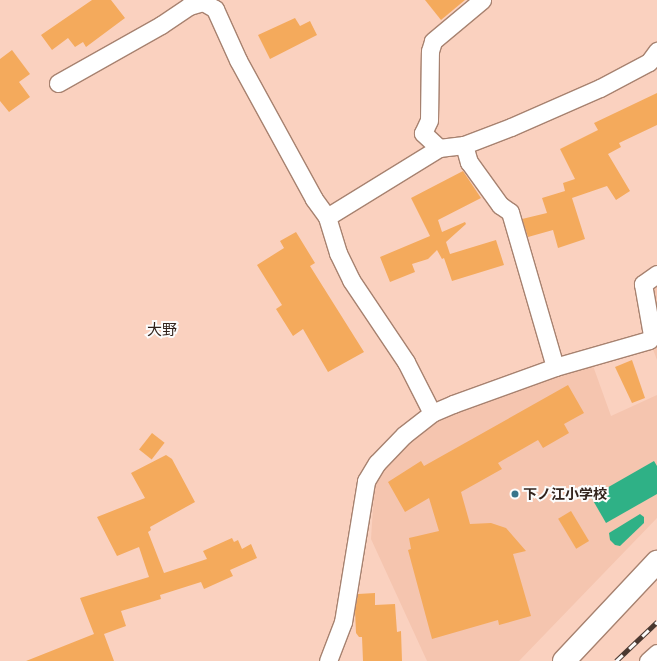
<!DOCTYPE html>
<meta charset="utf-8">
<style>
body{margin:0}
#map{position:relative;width:657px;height:661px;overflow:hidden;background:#fad1bf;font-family:Mulish,"Noto Sans JP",sans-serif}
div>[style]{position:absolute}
.built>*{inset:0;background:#f5c5af}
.water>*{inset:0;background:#2fb186}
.building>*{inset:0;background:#f4aa5c;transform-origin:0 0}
.roads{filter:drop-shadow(1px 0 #a78270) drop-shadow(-1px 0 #a78270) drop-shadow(0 1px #a78270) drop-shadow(0 -1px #a78270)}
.minor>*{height:17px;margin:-8.5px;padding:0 8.5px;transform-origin:8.5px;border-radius:8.5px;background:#fff}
.tertiary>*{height:22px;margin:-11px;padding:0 11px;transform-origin:11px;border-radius:11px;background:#fff}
.rail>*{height:4.5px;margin-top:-2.25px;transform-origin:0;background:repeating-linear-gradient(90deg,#fcfcfc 0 9px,#4a3830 0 18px);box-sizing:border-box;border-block:1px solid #4a3830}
.dots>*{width:11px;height:11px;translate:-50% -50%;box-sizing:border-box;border:2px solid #fcfcfc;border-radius:50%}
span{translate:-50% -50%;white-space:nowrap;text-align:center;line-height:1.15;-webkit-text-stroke:4px #fcfcfc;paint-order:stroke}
.poi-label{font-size:14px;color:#32231c;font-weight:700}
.left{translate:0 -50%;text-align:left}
.neighbourhood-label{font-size:15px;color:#32231c}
</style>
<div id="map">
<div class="built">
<div style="clip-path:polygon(657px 282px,657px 360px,651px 344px,648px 296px)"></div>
<div style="clip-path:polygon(592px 363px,611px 416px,657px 395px,657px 518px,519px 661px,427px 661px,371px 539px,375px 477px,416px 433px,452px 411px)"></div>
</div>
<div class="water">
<div style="clip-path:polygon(654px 461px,657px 466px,657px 494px,606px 523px,591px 497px)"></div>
<div style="clip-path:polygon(640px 514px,644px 517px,644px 523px,620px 546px,615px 545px,610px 540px,609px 533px)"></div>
</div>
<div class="building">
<div style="clip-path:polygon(92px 0,111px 0,125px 18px,86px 47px,83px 42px,75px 47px,68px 38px,52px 50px,41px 35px)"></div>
<div style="clip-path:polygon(425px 0,465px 0,441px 20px)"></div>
<div style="clip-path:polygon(295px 18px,300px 26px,310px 21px,317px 35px,270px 59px,258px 35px)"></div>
<div style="clip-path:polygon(12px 50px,30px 74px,19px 82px,30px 97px,9px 112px,0 101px,0 59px)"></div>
<div style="clip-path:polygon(657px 93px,657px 125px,619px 143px,621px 147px,608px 154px,630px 191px,616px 200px,607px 186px,572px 198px,585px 239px,558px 248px,553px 230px,528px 237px,522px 219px,547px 213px,542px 198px,565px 191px,563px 183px,575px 179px,560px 149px,598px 130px,594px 123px)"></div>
<div style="clip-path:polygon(463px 171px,481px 198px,438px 220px,442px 232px,465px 222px,466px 224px,446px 242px,450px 254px,496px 240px,504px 265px,452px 281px,444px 258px,442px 259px,437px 250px,428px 259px,412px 264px,415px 272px,390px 282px,380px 257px,430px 236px,411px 198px)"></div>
<div style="clip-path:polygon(296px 232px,315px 263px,310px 266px,364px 352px,328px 372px,303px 329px,293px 336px,276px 309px,282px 305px,257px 265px,284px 248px,280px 241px)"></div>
<div style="clip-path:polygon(632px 360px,645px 398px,632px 403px,615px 367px)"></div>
<div style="clip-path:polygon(568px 385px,584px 413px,564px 424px,569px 433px,543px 448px,538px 440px,498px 463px,502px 469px,461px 492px,470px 524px,491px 523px,506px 528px,526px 551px,513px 554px,531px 616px,499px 625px,498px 620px,432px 639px,408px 550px,411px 549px,409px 538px,439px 531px,429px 498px,405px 512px,388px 482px,421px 461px,424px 466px)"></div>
<div style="left:152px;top:433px;width:16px;height:21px;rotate:38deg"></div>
<div style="clip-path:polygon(166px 455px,172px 459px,195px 502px,150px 527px,151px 530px,148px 532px,164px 573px,207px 559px,203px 551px,232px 538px,234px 542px,238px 540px,242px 549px,251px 544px,257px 558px,230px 570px,233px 576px,204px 589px,201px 582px,160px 595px,161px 599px,121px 611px,126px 626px,104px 634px,114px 661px,26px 661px,94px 634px,80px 598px,149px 577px,139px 547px,117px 556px,97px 517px,145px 498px,131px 473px)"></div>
<div style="left:571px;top:511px;width:35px;height:15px;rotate:59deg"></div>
<div style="clip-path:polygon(375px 593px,375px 605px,395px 604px,397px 632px,401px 631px,402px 661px,363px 661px,362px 637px,359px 637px,356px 633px,355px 610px,358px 594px)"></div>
</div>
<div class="roads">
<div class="minor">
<div style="left:58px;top:83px;width:118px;rotate:-29.4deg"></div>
<div style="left:161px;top:25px;width:34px;rotate:-34deg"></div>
<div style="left:189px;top:6px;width:15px;rotate:-16deg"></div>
<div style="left:203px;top:2px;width:14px;rotate:30deg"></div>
<div style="left:215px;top:9px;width:56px;rotate:65.7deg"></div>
<div style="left:238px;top:60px;width:158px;rotate:61.3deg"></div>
<div style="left:314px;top:199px;width:22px;rotate:54deg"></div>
<div style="left:327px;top:217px;width:38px;rotate:73deg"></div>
<div style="left:338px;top:253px;width:30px;rotate:64deg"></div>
<div style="left:351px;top:280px;width:99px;rotate:56.1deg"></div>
<div style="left:406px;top:362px;width:57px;rotate:63deg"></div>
<div style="left:464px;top:145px;width:18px;rotate:74deg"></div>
<div style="left:469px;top:162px;width:53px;rotate:54.2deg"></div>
<div style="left:500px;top:205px;width:12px;rotate:35deg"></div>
<div style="left:510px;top:212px;width:161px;rotate:73.8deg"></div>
<div style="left:439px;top:148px;width:22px;rotate:-137deg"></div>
<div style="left:423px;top:133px;width:14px;rotate:-65deg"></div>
<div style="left:429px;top:120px;width:69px;rotate:-89.2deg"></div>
<div style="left:430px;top:51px;width:10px;rotate:-73deg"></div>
<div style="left:433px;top:41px;width:64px;rotate:-39.9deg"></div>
<div style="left:327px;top:217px;width:132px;rotate:-31.6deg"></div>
<div style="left:439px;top:148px;width:25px;rotate:-7deg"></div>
<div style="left:464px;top:145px;width:50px;rotate:-21deg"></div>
<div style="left:511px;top:127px;width:97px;rotate:-23.7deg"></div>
<div style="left:600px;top:88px;width:55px;rotate:-28deg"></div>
<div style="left:649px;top:62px;width:14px;rotate:-54deg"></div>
<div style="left:328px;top:661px;width:42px;rotate:-69deg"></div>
<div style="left:343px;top:622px;width:143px;rotate:-80.7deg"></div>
<div style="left:366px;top:481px;width:21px;rotate:-59deg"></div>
<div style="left:377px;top:463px;width:39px;rotate:-46deg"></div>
<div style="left:404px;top:435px;width:36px;rotate:-38deg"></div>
<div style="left:432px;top:413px;width:23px;rotate:-23deg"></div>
<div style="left:453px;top:404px;width:109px;rotate:-19.9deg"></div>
<div style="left:555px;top:367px;width:98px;rotate:-16deg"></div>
<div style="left:649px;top:340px;width:6px;rotate:-59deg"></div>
<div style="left:652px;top:335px;width:52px;rotate:-100deg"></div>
<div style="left:643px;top:284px;width:17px;rotate:-36deg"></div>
<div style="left:648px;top:661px;width:12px;rotate:-42deg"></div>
</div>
<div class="tertiary">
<div style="left:564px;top:661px;width:136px;rotate:-46.8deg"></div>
</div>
</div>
<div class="rail">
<div style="left:616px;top:661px;width:57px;rotate:-43.6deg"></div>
</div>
<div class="dots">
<div style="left:515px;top:494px;background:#37748b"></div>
</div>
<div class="poi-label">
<span class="left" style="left:523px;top:494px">下ノ江小学校</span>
</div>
<div class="neighbourhood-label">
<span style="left:162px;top:330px">大野</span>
</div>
</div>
